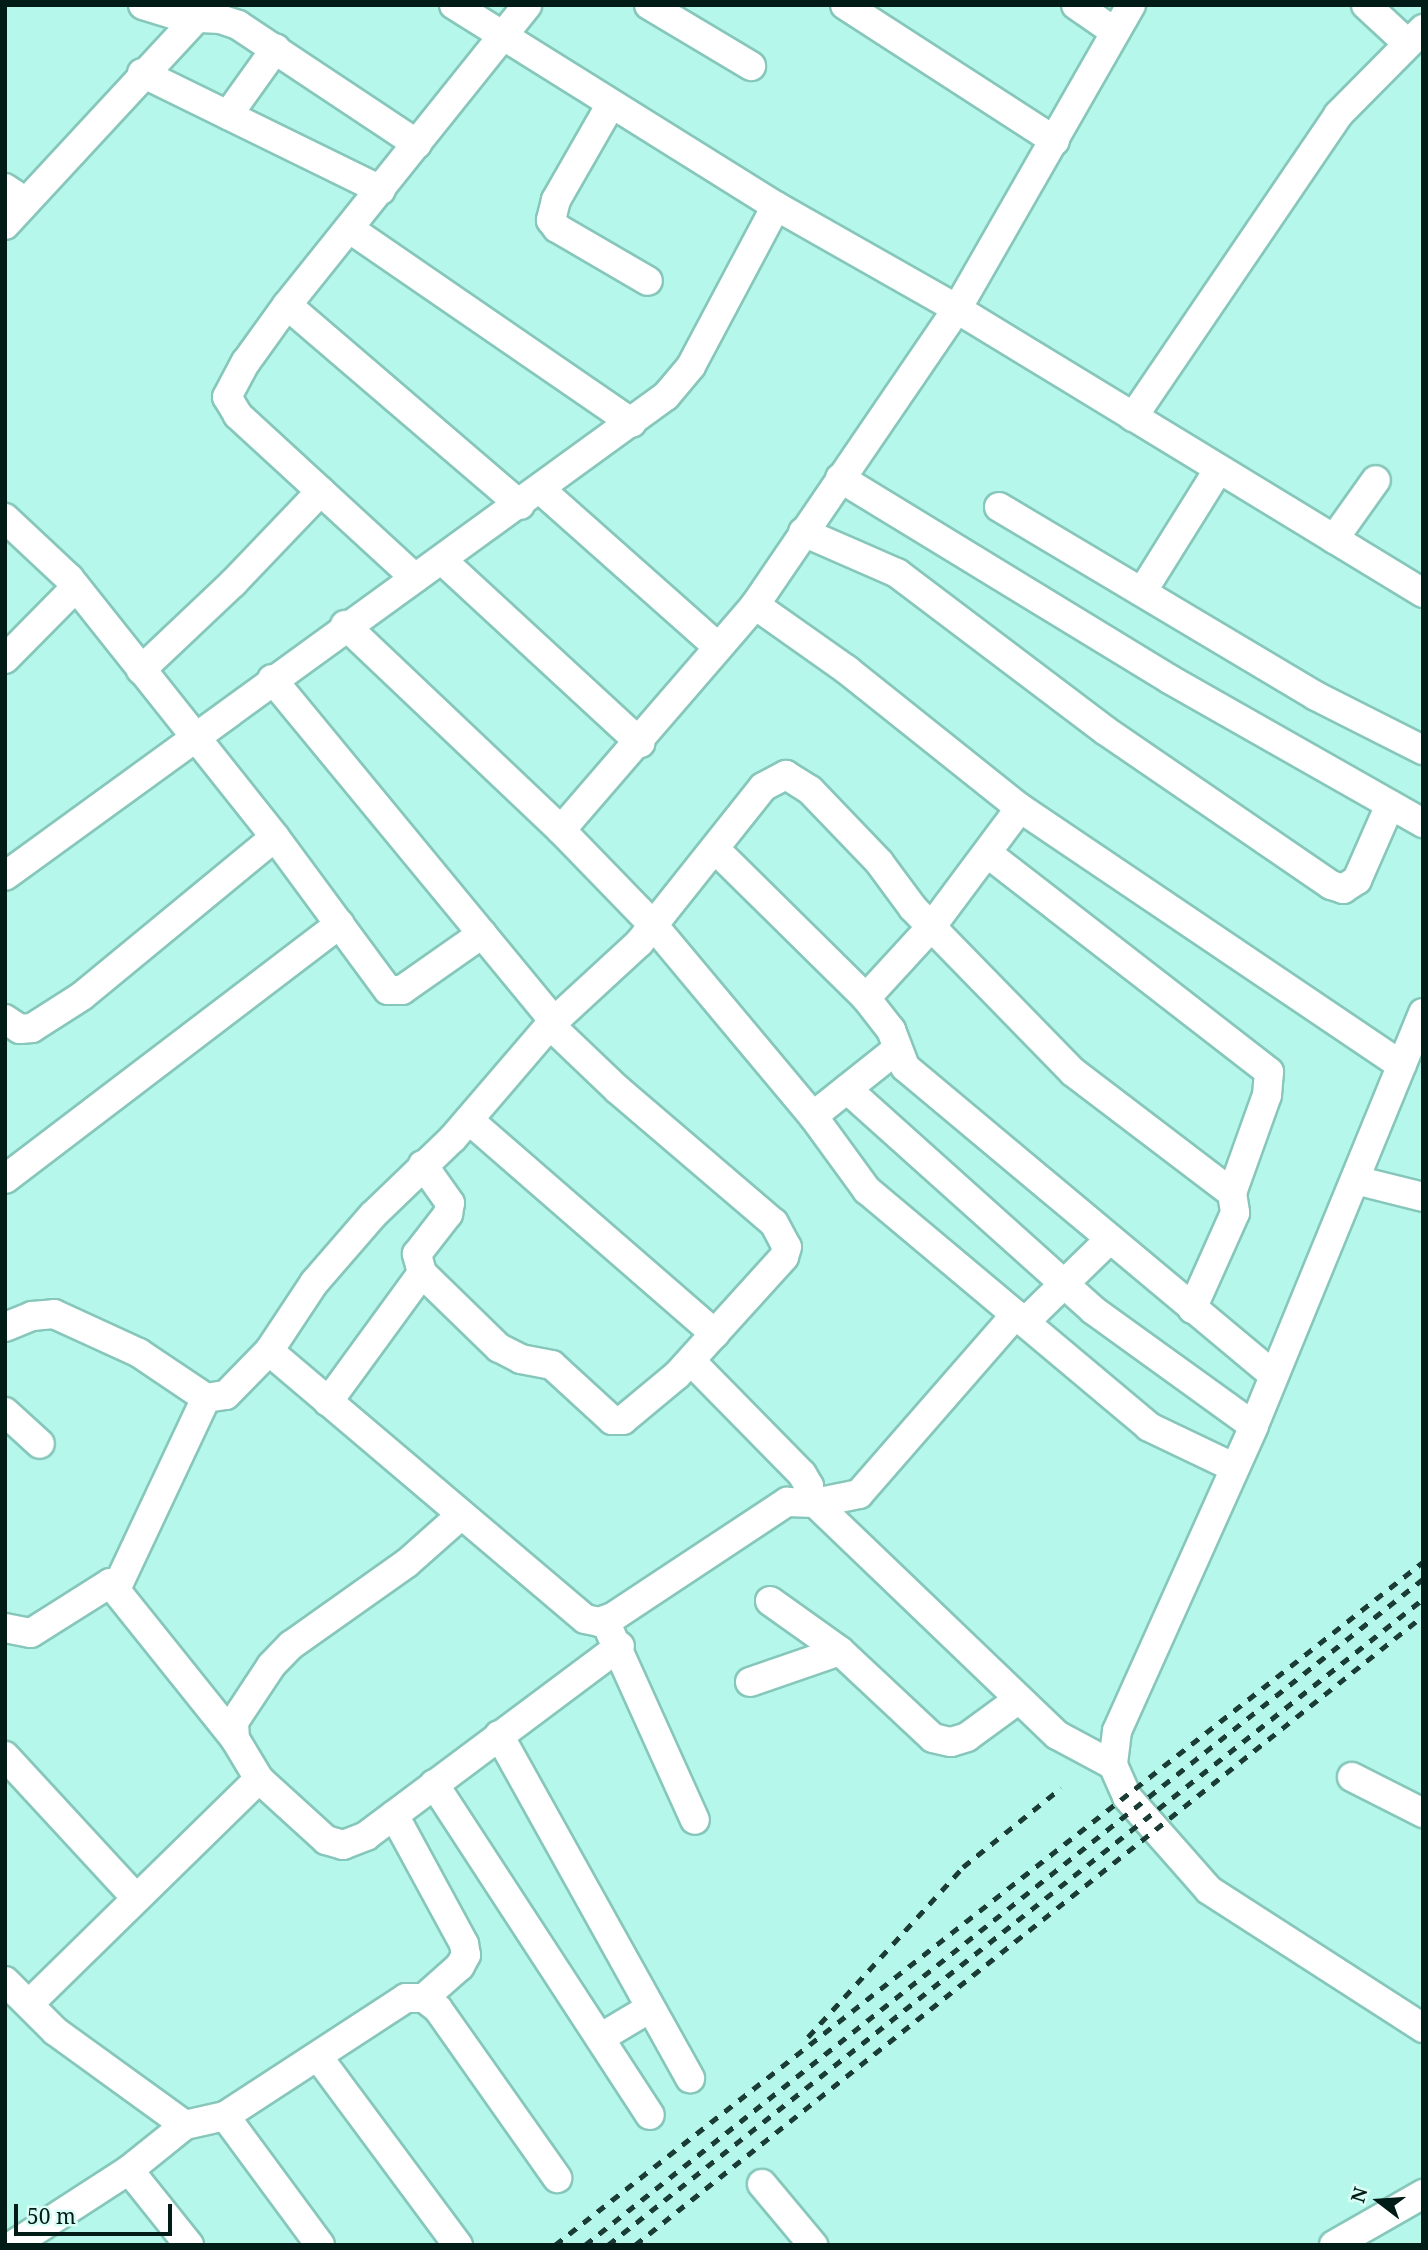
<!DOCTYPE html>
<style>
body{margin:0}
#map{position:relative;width:1428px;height:2250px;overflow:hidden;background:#b5f7ea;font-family:"Noto Serif",serif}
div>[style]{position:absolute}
.roads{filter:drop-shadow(2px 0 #87c7bb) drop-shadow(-2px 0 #87c7bb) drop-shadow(0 2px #87c7bb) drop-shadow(0 -2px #87c7bb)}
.minor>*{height:28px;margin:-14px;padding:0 14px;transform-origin:14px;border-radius:14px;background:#fff}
.rail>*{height:5px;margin-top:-2.5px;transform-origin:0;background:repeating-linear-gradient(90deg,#1b3b35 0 9px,transparent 0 18px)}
span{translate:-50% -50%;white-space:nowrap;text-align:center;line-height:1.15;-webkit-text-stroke:7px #d8fef6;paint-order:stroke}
.frame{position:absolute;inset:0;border:7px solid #011b17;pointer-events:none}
.north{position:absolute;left:1344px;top:2166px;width:70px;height:70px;-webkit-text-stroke:5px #d8fef6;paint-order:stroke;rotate:287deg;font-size:19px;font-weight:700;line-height:28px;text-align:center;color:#011b17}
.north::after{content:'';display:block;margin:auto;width:24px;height:32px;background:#011b17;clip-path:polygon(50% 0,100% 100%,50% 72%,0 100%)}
.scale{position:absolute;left:14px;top:2204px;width:158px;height:32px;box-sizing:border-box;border:4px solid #011b17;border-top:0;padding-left:9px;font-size:21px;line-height:24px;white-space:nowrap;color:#011b17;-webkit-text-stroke:5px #d8fef6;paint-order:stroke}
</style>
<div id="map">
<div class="roads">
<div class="minor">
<div style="left:143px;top:5px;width:41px;rotate:17.1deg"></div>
<div style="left:182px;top:17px;width:38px;rotate:3deg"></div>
<div style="left:220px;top:19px;width:19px;rotate:18deg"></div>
<div style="left:238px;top:25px;width:215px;rotate:33.6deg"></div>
<div style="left:454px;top:5px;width:380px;rotate:32deg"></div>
<div style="left:776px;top:206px;width:208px;rotate:29.6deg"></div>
<div style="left:957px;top:309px;width:546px;rotate:31.36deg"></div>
<div style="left:649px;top:5px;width:119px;rotate:30.9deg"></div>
<div style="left:845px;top:5px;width:250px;rotate:32.9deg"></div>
<div style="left:1076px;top:5px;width:47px;rotate:34.7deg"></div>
<div style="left:1366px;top:5px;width:56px;rotate:42.8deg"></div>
<div style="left:142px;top:73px;width:266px;rotate:26.1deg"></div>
<div style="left:611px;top:104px;width:111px;rotate:119.8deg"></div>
<div style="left:556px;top:200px;width:21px;rotate:104deg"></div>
<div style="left:551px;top:220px;width:10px;rotate:53deg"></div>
<div style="left:557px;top:228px;width:105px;rotate:30.2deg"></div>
<div style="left:228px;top:115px;width:82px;rotate:-54.4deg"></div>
<div style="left:5px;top:188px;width:25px;rotate:34deg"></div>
<div style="left:5px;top:225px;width:293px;rotate:-47.2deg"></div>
<div style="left:350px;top:229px;width:342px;rotate:34.5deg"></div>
<div style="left:287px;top:305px;width:307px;rotate:40.6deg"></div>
<div style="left:1133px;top:417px;width:365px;rotate:-55.8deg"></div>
<div style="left:1338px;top:115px;width:121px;rotate:-45.3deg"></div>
<div style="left:840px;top:478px;width:388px;rotate:31.4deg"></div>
<div style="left:1171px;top:680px;width:290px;rotate:29.6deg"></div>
<div style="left:540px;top:489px;width:238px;rotate:41.6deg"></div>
<div style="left:999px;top:507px;width:369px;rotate:30.8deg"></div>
<div style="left:1316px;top:696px;width:120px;rotate:26.8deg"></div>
<div style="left:5px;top:518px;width:88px;rotate:43.2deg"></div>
<div style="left:69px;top:578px;width:331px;rotate:51.5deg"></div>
<div style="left:275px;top:837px;width:190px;rotate:53.6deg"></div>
<div style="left:388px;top:990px;width:14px"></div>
<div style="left:402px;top:990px;width:98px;rotate:-35deg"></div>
<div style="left:803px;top:532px;width:103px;rotate:23.6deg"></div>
<div style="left:897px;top:573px;width:262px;rotate:37.1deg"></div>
<div style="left:1106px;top:731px;width:273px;rotate:34.4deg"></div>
<div style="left:1331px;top:885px;width:13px;rotate:18deg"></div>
<div style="left:1343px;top:889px;width:17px;rotate:-33deg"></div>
<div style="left:1357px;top:880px;width:82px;rotate:-66.3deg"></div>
<div style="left:1334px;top:539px;width:72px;rotate:-54.6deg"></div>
<div style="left:442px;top:560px;width:270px;rotate:42.7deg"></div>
<div style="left:415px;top:578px;width:241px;rotate:-137.4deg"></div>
<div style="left:238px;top:415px;width:21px;rotate:-121deg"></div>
<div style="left:227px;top:397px;width:40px;rotate:-62deg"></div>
<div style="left:246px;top:362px;width:70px;rotate:-54.3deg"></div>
<div style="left:287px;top:305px;width:384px;rotate:-51.3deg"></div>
<div style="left:1142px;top:592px;width:145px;rotate:-58deg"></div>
<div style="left:755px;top:605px;width:113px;rotate:35.2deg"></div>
<div style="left:847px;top:670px;width:221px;rotate:38.6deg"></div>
<div style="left:1020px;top:808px;width:460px;rotate:34deg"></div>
<div style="left:345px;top:625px;width:298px;rotate:43.5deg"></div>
<div style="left:561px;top:830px;width:134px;rotate:45.9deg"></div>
<div style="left:654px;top:926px;width:248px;rotate:50.1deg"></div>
<div style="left:813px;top:1116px;width:92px;rotate:53.9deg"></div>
<div style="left:867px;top:1190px;width:368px;rotate:40deg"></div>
<div style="left:1149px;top:1427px;width:95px;rotate:25.5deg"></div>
<div style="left:5px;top:659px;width:101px;rotate:-45.4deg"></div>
<div style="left:141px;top:670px;width:127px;rotate:-43.4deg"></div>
<div style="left:233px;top:583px;width:127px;rotate:-46.3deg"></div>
<div style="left:272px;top:679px;width:434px;rotate:50.5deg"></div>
<div style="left:548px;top:1014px;width:11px;rotate:80deg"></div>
<div style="left:550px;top:1025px;width:93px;rotate:43.7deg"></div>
<div style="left:617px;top:1089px;width:206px;rotate:40.5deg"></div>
<div style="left:774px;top:1223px;width:27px;rotate:62deg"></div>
<div style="left:787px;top:1247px;width:10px;rotate:107deg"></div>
<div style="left:784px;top:1257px;width:159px;rotate:132.2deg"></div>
<div style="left:677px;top:1375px;width:70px;rotate:140.2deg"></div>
<div style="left:623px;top:1420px;width:11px;rotate:180deg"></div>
<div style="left:612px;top:1420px;width:81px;rotate:-137.5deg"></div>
<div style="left:552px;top:1365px;width:32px;rotate:-169deg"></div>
<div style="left:521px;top:1359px;width:25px;rotate:-153deg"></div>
<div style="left:499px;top:1348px;width:107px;rotate:-135.8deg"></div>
<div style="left:422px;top:1273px;width:20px;rotate:-105deg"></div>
<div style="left:417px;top:1254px;width:51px;rotate:-52.2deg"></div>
<div style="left:448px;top:1214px;width:11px;rotate:-80deg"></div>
<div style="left:450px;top:1203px;width:47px;rotate:-125.4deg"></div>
<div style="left:561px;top:830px;width:297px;rotate:-49.2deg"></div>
<div style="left:755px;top:605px;width:358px;rotate:-55.7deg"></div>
<div style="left:957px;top:309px;width:350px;rotate:-60.2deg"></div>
<div style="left:715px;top:849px;width:212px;rotate:44.6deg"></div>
<div style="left:866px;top:998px;width:41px;rotate:52deg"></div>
<div style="left:891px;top:1030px;width:40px;rotate:69deg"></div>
<div style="left:905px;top:1067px;width:481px;rotate:39.9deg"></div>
<div style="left:987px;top:853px;width:357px;rotate:37.8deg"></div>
<div style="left:1269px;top:1072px;width:23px;rotate:95deg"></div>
<div style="left:1267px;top:1095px;width:104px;rotate:109.7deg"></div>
<div style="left:5px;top:876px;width:817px;rotate:-35.99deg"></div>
<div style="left:666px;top:396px;width:39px;rotate:-50deg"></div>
<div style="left:691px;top:366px;width:181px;rotate:-62deg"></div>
<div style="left:866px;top:998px;width:98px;rotate:-47.5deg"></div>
<div style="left:932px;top:926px;width:147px;rotate:-53.3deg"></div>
<div style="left:1423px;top:1013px;width:446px;rotate:112.3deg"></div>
<div style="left:1254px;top:1426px;width:334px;rotate:114.2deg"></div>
<div style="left:1117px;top:1731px;width:34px;rotate:97deg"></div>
<div style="left:1113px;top:1765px;width:35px;rotate:66deg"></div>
<div style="left:1127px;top:1797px;width:124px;rotate:48.6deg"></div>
<div style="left:1209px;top:1890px;width:255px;rotate:32.8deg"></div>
<div style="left:5px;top:1019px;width:18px;rotate:34deg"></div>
<div style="left:20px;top:1029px;width:12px;rotate:-5deg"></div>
<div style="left:32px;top:1028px;width:59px;rotate:-32.6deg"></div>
<div style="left:82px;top:996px;width:250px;rotate:-39.5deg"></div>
<div style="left:847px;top:1089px;width:331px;rotate:41.9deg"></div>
<div style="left:1093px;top:1310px;width:198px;rotate:35.8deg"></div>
<div style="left:813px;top:1116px;width:106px;rotate:-38.5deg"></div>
<div style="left:469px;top:1120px;width:326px;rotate:41deg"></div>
<div style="left:5px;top:1179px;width:421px;rotate:-37.3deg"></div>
<div style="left:1355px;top:1180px;width:70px;rotate:14deg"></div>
<div style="left:5px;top:1327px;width:29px;rotate:-22deg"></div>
<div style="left:32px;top:1316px;width:22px;rotate:-5deg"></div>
<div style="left:54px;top:1314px;width:94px;rotate:24.6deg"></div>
<div style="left:139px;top:1353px;width:81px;rotate:33.9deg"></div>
<div style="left:206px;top:1398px;width:20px;rotate:-9deg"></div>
<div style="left:226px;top:1395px;width:62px;rotate:-45.7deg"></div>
<div style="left:269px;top:1351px;width:82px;rotate:-56.5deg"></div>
<div style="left:314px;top:1283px;width:90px;rotate:-49.1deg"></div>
<div style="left:373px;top:1215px;width:111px;rotate:-43.9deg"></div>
<div style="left:453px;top:1138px;width:149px;rotate:-49.4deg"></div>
<div style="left:550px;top:1025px;width:121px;rotate:-42.7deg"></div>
<div style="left:639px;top:943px;width:199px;rotate:-51.5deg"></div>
<div style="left:763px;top:787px;width:26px;rotate:-28deg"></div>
<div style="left:786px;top:775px;width:28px;rotate:32deg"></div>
<div style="left:810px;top:790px;width:100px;rotate:46.2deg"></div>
<div style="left:879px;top:862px;width:57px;rotate:53.5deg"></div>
<div style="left:913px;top:908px;width:229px;rotate:45.7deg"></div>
<div style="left:1073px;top:1072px;width:200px;rotate:37.3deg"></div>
<div style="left:1232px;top:1193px;width:20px;rotate:81deg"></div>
<div style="left:1235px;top:1213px;width:105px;rotate:114.1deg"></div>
<div style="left:269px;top:1351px;width:414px;rotate:40.3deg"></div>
<div style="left:585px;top:1619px;width:14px;rotate:12deg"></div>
<div style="left:599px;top:1622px;width:15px;rotate:-20deg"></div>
<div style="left:613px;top:1617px;width:209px;rotate:-33.5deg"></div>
<div style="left:787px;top:1502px;width:28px;rotate:2deg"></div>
<div style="left:815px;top:1503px;width:335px;rotate:43.8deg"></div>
<div style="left:1057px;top:1735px;width:64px;rotate:28.2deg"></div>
<div style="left:691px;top:1361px;width:158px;rotate:45.5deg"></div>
<div style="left:802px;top:1474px;width:14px;rotate:60deg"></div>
<div style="left:809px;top:1486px;width:15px;rotate:94deg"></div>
<div style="left:328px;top:1402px;width:160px;rotate:-53.9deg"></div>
<div style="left:5px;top:1412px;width:47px;rotate:42.4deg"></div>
<div style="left:815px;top:1503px;width:45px;rotate:-11.6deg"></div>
<div style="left:859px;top:1494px;width:237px;rotate:-48.9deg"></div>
<div style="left:1015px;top:1315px;width:14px;rotate:17deg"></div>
<div style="left:1028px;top:1319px;width:112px;rotate:-44.3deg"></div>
<div style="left:460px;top:1516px;width:71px;rotate:138.4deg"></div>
<div style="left:407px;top:1563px;width:142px;rotate:144.7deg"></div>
<div style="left:291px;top:1645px;width:29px;rotate:134deg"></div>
<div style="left:271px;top:1666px;width:67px;rotate:123.5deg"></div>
<div style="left:234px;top:1722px;width:17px;rotate:87deg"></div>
<div style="left:235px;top:1739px;width:47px;rotate:59deg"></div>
<div style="left:259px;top:1779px;width:91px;rotate:42.3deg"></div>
<div style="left:326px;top:1840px;width:18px;rotate:16deg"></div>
<div style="left:343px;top:1845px;width:25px;rotate:-21deg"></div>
<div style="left:366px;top:1836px;width:317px;rotate:-36.8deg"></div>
<div style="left:117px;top:1587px;width:209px;rotate:-64.8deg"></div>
<div style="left:770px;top:1601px;width:86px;rotate:35.5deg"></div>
<div style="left:840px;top:1651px;width:127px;rotate:43.1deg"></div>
<div style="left:933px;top:1738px;width:18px;rotate:13deg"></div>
<div style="left:951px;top:1742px;width:17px;rotate:-17deg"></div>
<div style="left:967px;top:1737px;width:64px;rotate:-36.2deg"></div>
<div style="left:5px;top:1628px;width:26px;rotate:11deg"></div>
<div style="left:31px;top:1633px;width:93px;rotate:-32.3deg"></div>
<div style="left:110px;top:1583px;width:200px;rotate:51.3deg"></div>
<div style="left:610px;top:1632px;width:206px;rotate:65.7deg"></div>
<div style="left:750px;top:1682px;width:95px;rotate:-19deg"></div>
<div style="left:499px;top:1735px;width:393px;rotate:60.9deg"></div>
<div style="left:5px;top:1756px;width:193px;rotate:47.3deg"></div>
<div style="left:1352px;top:1777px;width:80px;rotate:26.9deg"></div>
<div style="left:434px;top:1784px;width:395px;rotate:56.9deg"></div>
<div style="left:394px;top:1815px;width:147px;rotate:61.5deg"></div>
<div style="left:464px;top:1944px;width:11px;rotate:80deg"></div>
<div style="left:466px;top:1955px;width:13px;rotate:119deg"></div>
<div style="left:460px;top:1966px;width:48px;rotate:138.4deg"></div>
<div style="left:5px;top:1981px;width:71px;rotate:45deg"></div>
<div style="left:55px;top:2031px;width:160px;rotate:35.9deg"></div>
<div style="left:29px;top:2004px;width:322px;rotate:-44.4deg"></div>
<div style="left:600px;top:2038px;width:58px;rotate:-31deg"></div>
<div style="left:319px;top:2058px;width:233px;rotate:53.4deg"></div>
<div style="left:225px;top:2116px;width:160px;rotate:53.6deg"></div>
<div style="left:129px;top:2170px;width:96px;rotate:51.3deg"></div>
<div style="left:762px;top:2184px;width:80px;rotate:50.1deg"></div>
<div style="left:13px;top:2245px;width:138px;rotate:-32.9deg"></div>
<div style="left:129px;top:2170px;width:72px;rotate:-38.8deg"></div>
<div style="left:185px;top:2125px;width:41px;rotate:-12.7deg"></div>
<div style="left:225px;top:2116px;width:216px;rotate:-33.1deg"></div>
<div style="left:406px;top:1998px;width:18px"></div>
<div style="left:424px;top:1998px;width:18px;rotate:38deg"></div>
<div style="left:438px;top:2009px;width:207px;rotate:54.8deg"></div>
<div style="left:1334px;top:2245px;width:103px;rotate:-29.8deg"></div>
</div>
</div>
<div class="rail">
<div style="left:808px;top:2037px;width:230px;rotate:-47.6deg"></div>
<div style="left:963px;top:1867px;width:126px;rotate:-38.9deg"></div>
<div style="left:555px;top:2245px;width:1104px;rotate:-38.2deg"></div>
<div style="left:585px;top:2245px;width:1070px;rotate:-38.48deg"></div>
<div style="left:608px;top:2245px;width:1040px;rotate:-38.4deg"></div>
<div style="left:635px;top:2245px;width:1008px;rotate:-38.6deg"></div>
</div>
<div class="frame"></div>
<div class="north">N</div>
<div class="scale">50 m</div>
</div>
